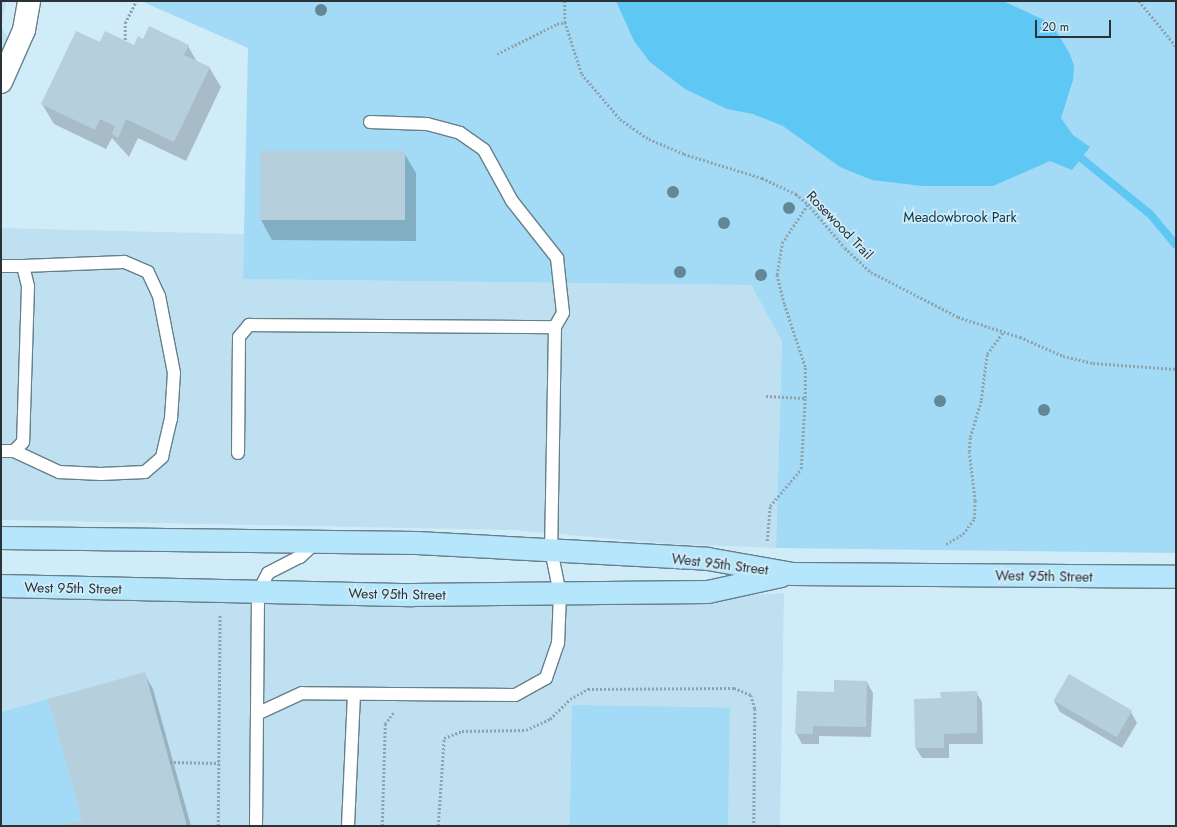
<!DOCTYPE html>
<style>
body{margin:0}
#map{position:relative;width:1177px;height:827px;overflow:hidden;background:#d1ecf9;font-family:Jost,sans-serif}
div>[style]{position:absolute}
.built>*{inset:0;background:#bee0f1}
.green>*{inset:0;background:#a3daf5;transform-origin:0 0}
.water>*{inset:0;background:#5fc7f3}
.shadow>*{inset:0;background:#0003}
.stream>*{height:8px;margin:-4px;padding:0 4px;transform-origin:4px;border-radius:4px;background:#5fc7f3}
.building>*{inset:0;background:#b5cfdc;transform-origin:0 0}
.path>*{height:2.5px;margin-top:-1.25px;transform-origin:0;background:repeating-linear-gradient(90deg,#8fa3ad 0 2px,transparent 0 4px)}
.roads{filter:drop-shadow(1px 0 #667f8a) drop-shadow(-1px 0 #667f8a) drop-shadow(0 1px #667f8a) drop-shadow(0 -1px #667f8a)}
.lane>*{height:12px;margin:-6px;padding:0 6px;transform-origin:6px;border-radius:6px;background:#fff}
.street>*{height:22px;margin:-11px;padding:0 11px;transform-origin:11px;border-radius:11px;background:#fff}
.primary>*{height:22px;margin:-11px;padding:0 11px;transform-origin:11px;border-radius:11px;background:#b6e6fb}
.trees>*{width:12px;height:12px;margin:-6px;border-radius:50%;background:#628898}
span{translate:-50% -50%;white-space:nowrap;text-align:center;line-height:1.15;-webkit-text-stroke:3.5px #d1ecf9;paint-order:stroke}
.park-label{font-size:14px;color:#073749}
.street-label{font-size:14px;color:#293338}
.frame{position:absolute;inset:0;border:2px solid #293338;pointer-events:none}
.scale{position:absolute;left:1035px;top:20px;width:76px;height:18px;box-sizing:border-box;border:2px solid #293338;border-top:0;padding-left:5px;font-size:12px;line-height:14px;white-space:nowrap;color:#293338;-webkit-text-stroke:3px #d1ecf9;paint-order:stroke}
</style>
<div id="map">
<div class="built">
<div style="clip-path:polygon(1px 1px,6px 1px,1px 26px,8px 38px,1px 56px)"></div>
<div style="clip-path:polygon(1px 228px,244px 234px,243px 279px,751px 285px,782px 341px,776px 548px,672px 544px,512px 530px,1px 520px)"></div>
<div style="clip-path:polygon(784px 593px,780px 826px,1px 826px,1px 596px,598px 605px)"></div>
</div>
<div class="green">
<div style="clip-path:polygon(141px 1px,1176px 1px,1176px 553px,776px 548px,782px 341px,751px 285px,243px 279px,248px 48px)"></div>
<div style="clip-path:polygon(48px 699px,82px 819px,56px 826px,1px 826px,1px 712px)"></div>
<div style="left:572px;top:705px;width:158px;height:121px;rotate:1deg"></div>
</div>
<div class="water">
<div style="clip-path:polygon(616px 1px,1003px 1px,1044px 20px,1054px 28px,1070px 54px,1074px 66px,1073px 80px,1061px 118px,1073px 135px,1090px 147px,1072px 170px,1050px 161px,993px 186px,922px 186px,872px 180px,840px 167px,783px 126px,753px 114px,727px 109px,685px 89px,650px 62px,634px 41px)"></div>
</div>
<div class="shadow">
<div style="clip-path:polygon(144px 40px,188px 46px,197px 62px,209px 67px,221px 87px,186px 161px,138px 138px,129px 157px,112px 138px,106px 149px,54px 124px,42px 104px,101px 44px,134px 46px)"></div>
<div style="clip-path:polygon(404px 153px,416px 173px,416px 241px,272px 240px,261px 220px)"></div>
<div style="clip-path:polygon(144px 673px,153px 689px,191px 826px,60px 826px,83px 820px)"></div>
<div style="clip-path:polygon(867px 682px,873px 693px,871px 737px,819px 736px,819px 744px,802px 744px,796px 733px,835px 693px)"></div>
<div style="clip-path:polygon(976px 692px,982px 702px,983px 744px,949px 744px,949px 758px,922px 758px,916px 748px,942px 699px)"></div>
<div style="clip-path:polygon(1054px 701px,1131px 712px,1137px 723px,1122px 748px,1060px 712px)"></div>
</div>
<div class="stream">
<div style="left:1081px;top:158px;width:89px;rotate:39.1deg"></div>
<div style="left:1150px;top:214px;width:40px;rotate:50deg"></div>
</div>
<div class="building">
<div style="clip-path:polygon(149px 26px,189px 45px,184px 55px,210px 67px,174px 142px,126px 119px,118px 138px,112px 134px,115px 126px,100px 119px,95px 130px,41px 104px,76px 31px,100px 42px,105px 31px,134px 45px,138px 36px,143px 39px)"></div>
<div style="left:260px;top:151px;width:145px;height:69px"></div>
<div style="clip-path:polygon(145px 672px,187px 826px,58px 826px,82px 819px,48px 699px)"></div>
<div style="left:1069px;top:674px;width:73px;height:31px;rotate:30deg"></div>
<div style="clip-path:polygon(834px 680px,867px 681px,866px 727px,813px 726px,813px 734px,795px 734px,797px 691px,834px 692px)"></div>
<div style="clip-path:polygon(977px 691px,977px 733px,944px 734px,944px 748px,915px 748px,914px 699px,941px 698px,940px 692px)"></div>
</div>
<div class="path">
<div style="left:565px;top:1px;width:21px;rotate:90deg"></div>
<div style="left:565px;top:22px;width:55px;rotate:71.9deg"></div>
<div style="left:582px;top:74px;width:59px;rotate:49.8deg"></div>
<div style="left:620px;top:119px;width:35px;rotate:35deg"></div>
<div style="left:649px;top:139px;width:38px;rotate:23deg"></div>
<div style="left:684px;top:154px;width:82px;rotate:17.1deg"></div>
<div style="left:762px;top:178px;width:38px;rotate:25deg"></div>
<div style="left:796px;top:194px;width:16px;rotate:40deg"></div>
<div style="left:808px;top:204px;width:57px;rotate:49.9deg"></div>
<div style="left:845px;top:248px;width:35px;rotate:43deg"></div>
<div style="left:871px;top:272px;width:98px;rotate:27.3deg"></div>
<div style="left:958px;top:317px;width:65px;rotate:17.9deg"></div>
<div style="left:1020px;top:337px;width:47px;rotate:23.8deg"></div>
<div style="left:1063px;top:356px;width:31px;rotate:13deg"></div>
<div style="left:1093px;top:363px;width:83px;rotate:4.1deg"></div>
<div style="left:1139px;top:1px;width:58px;rotate:50.6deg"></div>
<div style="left:125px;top:40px;width:17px;rotate:-90deg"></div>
<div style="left:125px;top:23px;width:25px;rotate:-63deg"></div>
<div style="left:497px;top:54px;width:67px;rotate:-26.6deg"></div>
<div style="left:557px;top:24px;width:8px;rotate:-14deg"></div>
<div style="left:766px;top:396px;width:39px;rotate:3deg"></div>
<div style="left:805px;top:398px;width:31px;rotate:-90deg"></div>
<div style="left:805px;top:367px;width:66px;rotate:-108.4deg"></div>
<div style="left:784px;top:304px;width:30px;rotate:-104deg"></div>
<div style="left:777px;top:275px;width:32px;rotate:-81deg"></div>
<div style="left:782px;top:243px;width:47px;rotate:-56.3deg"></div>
<div style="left:767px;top:541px;width:35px;rotate:-85deg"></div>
<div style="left:770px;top:506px;width:48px;rotate:-50deg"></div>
<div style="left:801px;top:469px;width:71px;rotate:-86.8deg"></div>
<div style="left:946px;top:544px;width:20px;rotate:-30deg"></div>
<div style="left:963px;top:534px;width:19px;rotate:-54deg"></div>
<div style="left:974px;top:519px;width:18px;rotate:-87deg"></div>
<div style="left:975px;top:501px;width:49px;rotate:-97deg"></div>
<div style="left:969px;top:452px;width:15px;rotate:-86deg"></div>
<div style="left:970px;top:437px;width:39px;rotate:-73deg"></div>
<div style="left:981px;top:400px;width:46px;rotate:-82.6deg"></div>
<div style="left:987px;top:354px;width:27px;rotate:-54deg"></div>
<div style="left:170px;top:762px;width:49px;rotate:1.2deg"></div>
<div style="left:218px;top:826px;width:212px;rotate:-89.5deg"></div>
<div style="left:382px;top:826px;width:102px;rotate:-88.3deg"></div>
<div style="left:385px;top:724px;width:14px;rotate:-54deg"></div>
<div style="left:438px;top:826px;width:88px;rotate:-86.1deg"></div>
<div style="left:444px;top:738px;width:19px;rotate:-21deg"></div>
<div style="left:462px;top:731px;width:64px;rotate:-0.9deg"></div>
<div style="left:526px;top:730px;width:26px;rotate:-25deg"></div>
<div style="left:550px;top:719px;width:28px;rotate:-45deg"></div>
<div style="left:570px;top:699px;width:21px;rotate:-29deg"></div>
<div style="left:588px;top:689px;width:146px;rotate:-0.4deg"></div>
<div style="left:734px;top:688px;width:18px;rotate:22deg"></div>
<div style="left:751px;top:695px;width:15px;rotate:74deg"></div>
<div style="left:755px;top:709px;width:117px;rotate:90.5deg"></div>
</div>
<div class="roads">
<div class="lane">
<div style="left:370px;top:122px;width:57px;rotate:2deg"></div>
<div style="left:427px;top:124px;width:34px;rotate:15deg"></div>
<div style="left:460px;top:133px;width:29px;rotate:35deg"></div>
<div style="left:484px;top:150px;width:58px;rotate:61.2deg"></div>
<div style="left:512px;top:201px;width:73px;rotate:51.7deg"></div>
<div style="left:557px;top:258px;width:55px;rotate:83.8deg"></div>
<div style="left:563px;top:313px;width:16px;rotate:120deg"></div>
<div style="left:1px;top:266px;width:22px"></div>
<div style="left:23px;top:266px;width:21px;rotate:76deg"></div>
<div style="left:28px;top:286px;width:156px;rotate:91.8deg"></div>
<div style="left:23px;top:442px;width:13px;rotate:135deg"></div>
<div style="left:14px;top:451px;width:13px;rotate:180deg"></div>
<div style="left:14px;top:451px;width:50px;rotate:25deg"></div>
<div style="left:59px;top:472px;width:42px;rotate:2.7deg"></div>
<div style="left:101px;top:474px;width:44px;rotate:-2.6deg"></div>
<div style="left:145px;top:472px;width:23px;rotate:-41deg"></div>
<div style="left:162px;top:457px;width:39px;rotate:-77deg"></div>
<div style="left:171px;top:419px;width:46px;rotate:-86.3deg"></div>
<div style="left:174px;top:373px;width:78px;rotate:-101deg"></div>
<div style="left:159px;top:296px;width:26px;rotate:-115deg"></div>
<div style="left:148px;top:272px;width:26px;rotate:-157deg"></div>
<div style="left:124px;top:262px;width:101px;rotate:177.7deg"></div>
<div style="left:238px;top:453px;width:116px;rotate:-89.5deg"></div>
<div style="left:239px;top:337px;width:16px;rotate:-50deg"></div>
<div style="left:249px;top:325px;width:306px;rotate:0.4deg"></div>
<div style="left:555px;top:327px;width:223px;rotate:91deg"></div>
<div style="left:551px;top:550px;width:45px;rotate:78.4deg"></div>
<div style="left:560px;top:594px;width:49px;rotate:92.3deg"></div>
<div style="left:558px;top:643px;width:37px;rotate:109deg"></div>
<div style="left:546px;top:678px;width:35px;rotate:151deg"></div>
<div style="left:515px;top:695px;width:213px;rotate:-179.5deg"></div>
<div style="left:302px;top:693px;width:47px;rotate:155.1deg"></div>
<div style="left:256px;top:826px;width:234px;rotate:-89.5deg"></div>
<div style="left:258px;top:592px;width:21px;rotate:-62deg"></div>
<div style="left:268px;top:573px;width:36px;rotate:-27deg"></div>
<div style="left:300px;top:557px;width:22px;rotate:-43deg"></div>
<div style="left:348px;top:826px;width:131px;rotate:-87.4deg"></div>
</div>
<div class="street">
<div style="left:1px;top:82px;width:57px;rotate:-66.1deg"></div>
<div style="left:24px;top:30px;width:29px;rotate:-80deg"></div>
</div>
<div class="primary">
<div style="left:1px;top:538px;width:416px;rotate:0.7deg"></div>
<div style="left:417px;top:543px;width:291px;rotate:3.1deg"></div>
<div style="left:708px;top:559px;width:85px;rotate:10.1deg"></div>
<div style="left:792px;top:574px;width:384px;rotate:0.4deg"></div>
<div style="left:1px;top:586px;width:411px;rotate:1.3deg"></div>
<div style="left:412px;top:595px;width:296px;rotate:-0.6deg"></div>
<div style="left:708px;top:592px;width:75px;rotate:-12.4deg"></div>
</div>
</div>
<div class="trees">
<div style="left:321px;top:10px"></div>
<div style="left:673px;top:192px"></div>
<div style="left:789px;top:208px"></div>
<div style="left:724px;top:223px"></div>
<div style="left:680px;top:272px"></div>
<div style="left:761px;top:275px"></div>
<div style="left:940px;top:401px"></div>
<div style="left:1044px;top:410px"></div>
</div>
<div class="park-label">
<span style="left:960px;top:217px">Meadowbrook Park</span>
</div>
<div class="street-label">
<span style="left:840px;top:225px;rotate:46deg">Rosewood Trail</span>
<span style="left:720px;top:564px;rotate:7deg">West 95th Street</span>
<span style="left:1044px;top:576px;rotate:1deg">West 95th Street</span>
<span style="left:73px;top:588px;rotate:1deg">West 95th Street</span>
<span style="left:397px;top:594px;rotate:1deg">West 95th Street</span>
</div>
<div class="frame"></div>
<div class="scale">20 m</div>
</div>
